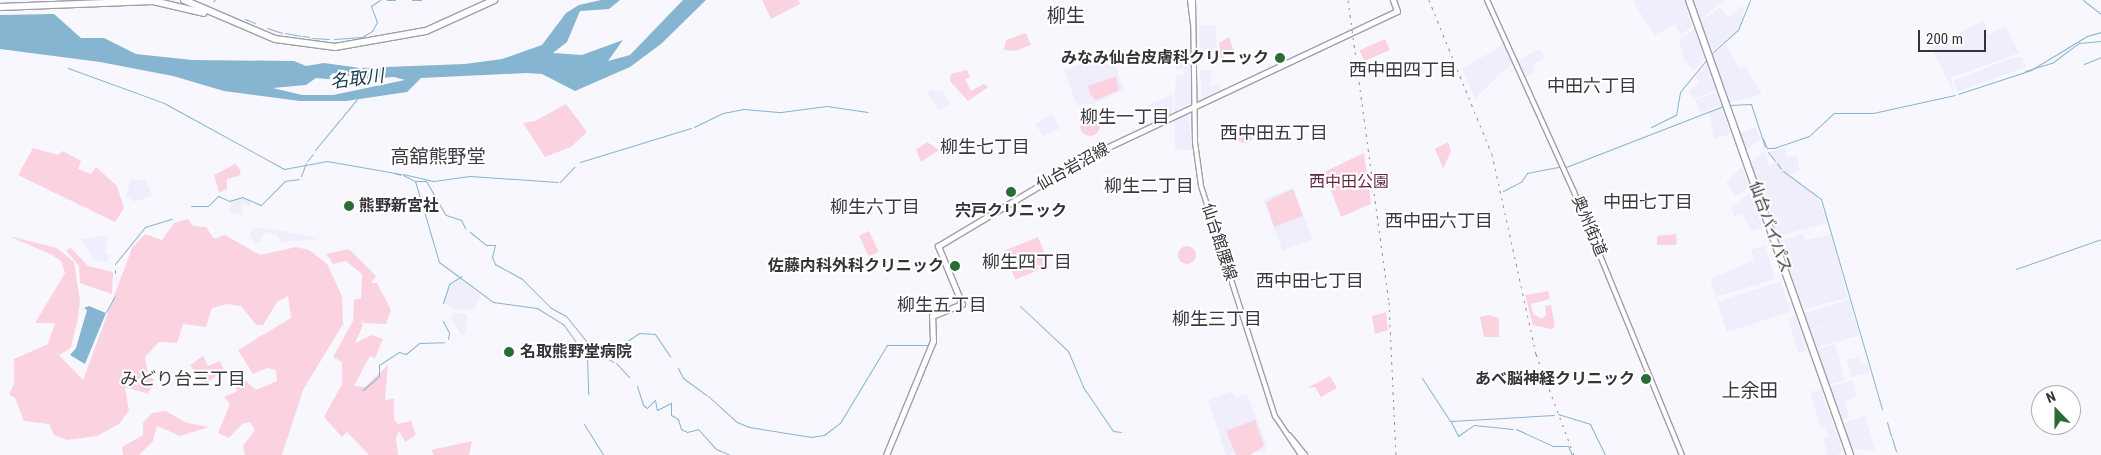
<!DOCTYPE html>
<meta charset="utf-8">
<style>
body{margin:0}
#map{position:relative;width:2101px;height:455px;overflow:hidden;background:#f9f7fe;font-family:"Roboto Condensed","Noto Sans JP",sans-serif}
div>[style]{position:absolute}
.built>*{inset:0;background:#f0edfc;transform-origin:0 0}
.green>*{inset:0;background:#fbd2e0;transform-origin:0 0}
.round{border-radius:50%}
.water>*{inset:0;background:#86b5d2}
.stream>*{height:1px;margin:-0.5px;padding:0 0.5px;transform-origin:0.5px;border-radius:0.5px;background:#86b5d2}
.roads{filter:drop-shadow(1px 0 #a09ea8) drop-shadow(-1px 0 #a09ea8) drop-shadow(0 1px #a09ea8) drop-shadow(0 -1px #a09ea8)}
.secondary>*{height:4px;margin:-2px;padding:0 2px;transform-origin:2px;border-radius:2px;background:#fff}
.primary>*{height:5px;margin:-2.5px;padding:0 2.5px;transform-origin:2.5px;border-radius:2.5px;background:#fff}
.highway>*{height:6px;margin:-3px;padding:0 3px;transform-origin:3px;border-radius:3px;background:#fff}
.rail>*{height:1px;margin-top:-0.5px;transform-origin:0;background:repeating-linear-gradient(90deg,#919095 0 2.5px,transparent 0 7.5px)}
.dots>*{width:14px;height:14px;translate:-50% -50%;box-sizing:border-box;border:2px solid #fff;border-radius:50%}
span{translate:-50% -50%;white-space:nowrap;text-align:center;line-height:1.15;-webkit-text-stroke:4px #fff;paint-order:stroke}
.poi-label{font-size:16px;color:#343337;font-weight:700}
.right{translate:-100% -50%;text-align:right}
.left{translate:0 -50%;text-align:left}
.street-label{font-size:16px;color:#343337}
.park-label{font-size:16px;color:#662743}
.neighbourhood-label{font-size:18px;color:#3b3942}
.water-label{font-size:18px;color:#133a4f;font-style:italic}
.quarter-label{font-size:19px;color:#3b3942}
.north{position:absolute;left:2031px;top:385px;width:50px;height:50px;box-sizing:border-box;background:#fff;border:1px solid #aeadaf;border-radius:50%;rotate:338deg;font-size:14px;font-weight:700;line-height:20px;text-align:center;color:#343337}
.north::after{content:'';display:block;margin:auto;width:18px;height:22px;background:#2b6c36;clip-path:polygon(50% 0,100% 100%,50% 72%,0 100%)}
.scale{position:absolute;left:1918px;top:30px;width:68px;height:22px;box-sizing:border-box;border:2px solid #343337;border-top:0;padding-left:6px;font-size:15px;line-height:18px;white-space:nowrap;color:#343337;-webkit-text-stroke:4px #fff;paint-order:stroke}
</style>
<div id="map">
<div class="built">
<div style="clip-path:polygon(1636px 0,1684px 0,1692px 26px,1681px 35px,1675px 24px,1655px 35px,1633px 2px)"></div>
<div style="clip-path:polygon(1692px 0,1724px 0,1700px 21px)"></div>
<div style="clip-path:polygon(1741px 6px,1744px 8px,1740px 27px,1711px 53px,1700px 22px,1720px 7px,1729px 18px)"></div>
<div style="clip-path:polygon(1983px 21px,1989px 35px,2006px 26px,2019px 53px,1951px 78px,1954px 93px,1931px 47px)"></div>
<div style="left:1216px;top:25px;width:27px;height:17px;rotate:88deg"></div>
<div style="clip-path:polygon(1694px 29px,1704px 59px,1694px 71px,1684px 59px,1679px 39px)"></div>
<div style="clip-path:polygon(1503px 40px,1513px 62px,1475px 99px,1462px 69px,1501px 46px)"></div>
<div style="clip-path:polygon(1726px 44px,1737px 65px,1741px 69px,1745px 65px,1762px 94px,1729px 103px,1712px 55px)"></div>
<div style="clip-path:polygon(1540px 49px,1546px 58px,1532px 65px,1535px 72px,1524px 78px,1517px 61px)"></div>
<div style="clip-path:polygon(1111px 53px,1124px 90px,1093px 104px,1077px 105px,1064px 70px)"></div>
<div style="clip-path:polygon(2015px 57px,2022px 57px,2026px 67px,1957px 92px,1954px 80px)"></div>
<div style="clip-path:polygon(1192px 61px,1191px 102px,1174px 112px,1176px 75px,1184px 75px,1185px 70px,1176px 69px,1176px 62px)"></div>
<div style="clip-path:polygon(1706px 63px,1716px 90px,1695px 99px,1689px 92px,1699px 81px,1695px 77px)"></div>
<div style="clip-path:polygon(1200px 70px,1211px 70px,1211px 85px,1219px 85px,1220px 90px,1202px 99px)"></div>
<div style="clip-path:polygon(931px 90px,942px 91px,951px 103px,939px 111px,927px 91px)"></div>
<div style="left:1716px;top:92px;width:14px;height:22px;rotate:69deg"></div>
<div style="clip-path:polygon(1173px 94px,1172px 113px,1160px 118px,1157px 111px,1151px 113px,1148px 105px)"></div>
<div style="clip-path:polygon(1721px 107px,1731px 134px,1714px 139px,1709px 112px)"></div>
<div style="clip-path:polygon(1053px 114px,1059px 129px,1043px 136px,1035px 124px)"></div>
<div style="clip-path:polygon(1188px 114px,1192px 150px,1175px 150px,1174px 119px)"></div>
<div style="clip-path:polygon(1756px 127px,1760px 139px,1745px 151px,1739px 134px)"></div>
<div style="clip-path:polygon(1785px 148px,1787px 157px,1797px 156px,1800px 171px,1788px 175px,1782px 172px,1818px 197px,1827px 223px,1778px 236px,1758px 186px,1769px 181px,1757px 184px,1750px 162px,1765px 151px,1769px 166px,1775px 161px,1768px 152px)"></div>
<div style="clip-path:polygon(1742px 167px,1750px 187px,1736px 196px,1726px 182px)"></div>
<div style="clip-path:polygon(131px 179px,146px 181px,152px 195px,135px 202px,126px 196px)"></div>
<div style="left:1293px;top:188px;width:55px;height:32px;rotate:69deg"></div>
<div style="clip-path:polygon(1751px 192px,1763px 227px,1751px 231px,1743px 214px,1734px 217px,1731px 207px)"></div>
<div style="clip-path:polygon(240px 198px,251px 200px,250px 206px,243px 205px,242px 215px,229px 212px,231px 201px)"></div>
<div style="clip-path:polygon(253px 228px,274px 229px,320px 239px,281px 242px,276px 234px,265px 232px,261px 241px,255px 243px,250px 235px)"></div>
<div style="clip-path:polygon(1803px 233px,1805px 241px,1830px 234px,1838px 261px,1789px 275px,1778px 242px)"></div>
<div style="clip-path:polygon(108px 235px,105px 253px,110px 256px,107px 262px,94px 260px,81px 239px)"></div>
<div style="clip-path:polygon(1765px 245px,1775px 279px,1716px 297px,1710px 279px,1754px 260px,1751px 250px)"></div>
<div style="left:1839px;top:262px;width:37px;height:51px;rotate:76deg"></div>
<div style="clip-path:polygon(460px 279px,481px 295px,474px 310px,453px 309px,443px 303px,449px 288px)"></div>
<div style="left:1781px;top:281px;width:32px;height:67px;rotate:72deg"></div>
<div style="left:1849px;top:300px;width:18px;height:47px;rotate:74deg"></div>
<div style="clip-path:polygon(454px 313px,467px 314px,466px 334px,461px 334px,451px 318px)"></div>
<div style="clip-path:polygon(1795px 316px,1807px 351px,1798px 353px,1788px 318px)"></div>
<div style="left:1854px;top:318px;width:18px;height:47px;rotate:74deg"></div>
<div style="left:1835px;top:344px;width:19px;height:20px;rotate:74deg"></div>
<div style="clip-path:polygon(1859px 357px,1861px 365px,1867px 364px,1869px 373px,1852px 377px,1847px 360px)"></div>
<div style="left:1840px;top:363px;width:18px;height:19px;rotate:74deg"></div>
<div style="clip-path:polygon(1852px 380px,1857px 397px,1845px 401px,1849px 417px,1840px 420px,1829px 387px)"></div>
<div style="clip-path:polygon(1821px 389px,1826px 406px,1820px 408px,1827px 407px,1833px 424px,1821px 428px,1810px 392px)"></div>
<div style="clip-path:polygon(1232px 391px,1236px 398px,1247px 394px,1267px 445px,1265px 451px,1226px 455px,1208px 400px)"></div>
<div style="clip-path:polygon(1865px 416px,1875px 450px,1853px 449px,1841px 424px)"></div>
<div style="clip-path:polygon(1833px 425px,1842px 450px,1838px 455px,1828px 455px,1823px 438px,1829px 436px,1826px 427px)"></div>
</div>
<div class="green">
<div style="clip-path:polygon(762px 0,798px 0,800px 4px,771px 19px)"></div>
<div style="clip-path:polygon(1026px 33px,1031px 45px,1015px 51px,1004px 50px,1006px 40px)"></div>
<div style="clip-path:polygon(1229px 37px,1234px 52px,1220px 59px,1219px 43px)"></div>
<div style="left:1385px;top:39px;width:12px;height:28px;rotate:66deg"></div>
<div style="clip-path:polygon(967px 70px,970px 77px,965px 79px,971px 91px,984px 84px,988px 87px,968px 101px,950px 81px,951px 74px)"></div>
<div style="clip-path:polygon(1116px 76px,1119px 90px,1096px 100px,1091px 96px,1088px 86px)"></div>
<div style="clip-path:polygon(566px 104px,587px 132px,571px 147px,545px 157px,523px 123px,535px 121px)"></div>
<div class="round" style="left:1080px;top:116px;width:20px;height:20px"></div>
<div class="round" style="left:1236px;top:125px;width:18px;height:18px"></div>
<div style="clip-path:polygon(927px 142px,939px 150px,921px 162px,916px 150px)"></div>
<div style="clip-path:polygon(1448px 142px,1451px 151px,1443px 169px,1435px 149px)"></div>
<div style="clip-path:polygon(33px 148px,58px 155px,63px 151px,81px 161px,78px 169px,91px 174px,96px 167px,117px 186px,124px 208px,115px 222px,18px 175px)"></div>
<div style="clip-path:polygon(1364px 153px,1371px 204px,1341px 217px,1324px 172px)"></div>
<div style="clip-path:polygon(235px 164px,241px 170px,239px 176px,227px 179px,227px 189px,219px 193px,214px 175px)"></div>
<div style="clip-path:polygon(1293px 189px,1303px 216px,1274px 227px,1266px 202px)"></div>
<div style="clip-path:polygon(188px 219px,193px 226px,206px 227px,214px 239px,225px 235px,260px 255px,296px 247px,309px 250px,327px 264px,342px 296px,343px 324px,303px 390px,282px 455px,245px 455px,243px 446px,255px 430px,250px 422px,242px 424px,229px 438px,218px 433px,230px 404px,224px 397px,237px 391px,234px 382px,245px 380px,256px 390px,277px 381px,276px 370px,267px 368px,253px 374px,238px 350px,291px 318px,288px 296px,277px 302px,263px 325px,256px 325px,241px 306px,226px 304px,212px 308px,206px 327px,183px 324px,177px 343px,159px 342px,145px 357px,148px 375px,155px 381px,148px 394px,125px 387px,129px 411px,119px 424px,97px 436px,67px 440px,54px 435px,49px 424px,24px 421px,15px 398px,9px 394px,14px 384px,14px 359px,48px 344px,55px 323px,35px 323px,65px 273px,61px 261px,52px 255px,9px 236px,57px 248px,74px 262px,80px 301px,78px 318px,71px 348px,59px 355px,83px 380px,132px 248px,145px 234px,162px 240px,174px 223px)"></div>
<div style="left:869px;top:231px;width:23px;height:11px;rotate:65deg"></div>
<div style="clip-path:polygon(1676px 234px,1677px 245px,1657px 245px,1657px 236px)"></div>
<div style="left:1038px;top:237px;width:31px;height:37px;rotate:68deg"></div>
<div class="round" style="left:1178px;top:246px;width:18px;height:18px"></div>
<div style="clip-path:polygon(71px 248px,88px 266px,113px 272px,112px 294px,80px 283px,79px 266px,66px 250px)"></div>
<div style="clip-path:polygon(349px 249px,376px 276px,371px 283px,377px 283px,391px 310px,386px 324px,364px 323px,361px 317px,363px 325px,355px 343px,372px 335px,383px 339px,375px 358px,370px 356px,354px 386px,365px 387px,388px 365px,385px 400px,394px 399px,394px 420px,398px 424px,411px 421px,416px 435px,405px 442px,399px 431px,396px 438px,398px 455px,369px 455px,347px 432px,342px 437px,324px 417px,342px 384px,342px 362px,333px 357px,353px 321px,354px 300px,361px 298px,362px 274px,346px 261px,333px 264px,326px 254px)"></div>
<div style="clip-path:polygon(1548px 291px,1550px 299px,1531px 304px,1533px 314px,1542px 319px,1546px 315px,1545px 306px,1551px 305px,1555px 327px,1551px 329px,1533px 325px,1525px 295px)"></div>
<div style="clip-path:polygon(1386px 312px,1388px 330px,1375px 334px,1372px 316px)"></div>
<div style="clip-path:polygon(1488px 315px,1499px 318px,1499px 337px,1484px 337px,1480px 317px)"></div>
<div style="clip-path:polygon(203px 356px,208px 366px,220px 361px,224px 370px,204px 385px,190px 365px)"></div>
<div style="clip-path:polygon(1330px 376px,1337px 388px,1321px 397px,1315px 387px,1307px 388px)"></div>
<div style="clip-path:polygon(166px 411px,187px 423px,209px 427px,180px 436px,157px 426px,153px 441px,139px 455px,123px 455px,122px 447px,143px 435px,143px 423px,152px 413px)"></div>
<div style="clip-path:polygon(1255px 420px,1264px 446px,1250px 455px,1236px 455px,1226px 431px)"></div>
<div style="clip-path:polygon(472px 441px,469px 455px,434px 455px,431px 450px)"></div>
</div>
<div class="water">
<div style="clip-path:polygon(evenodd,601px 0,620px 0,609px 9px,580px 11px,567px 42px,553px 53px,582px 55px,623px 40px,608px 61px,630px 55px,683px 0,706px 0,661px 44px,630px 67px,575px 91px,542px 74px,527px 73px,421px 78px,407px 92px,346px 101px,300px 101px,224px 91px,173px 76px,100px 62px,0 49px,0 15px,54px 14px,81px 38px,104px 38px,136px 54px,192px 60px,294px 61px,306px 66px,324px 63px,360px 68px,465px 64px,502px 59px,542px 45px,566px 13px,579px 5px,601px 0,333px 73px,369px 79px,394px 77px,405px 80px,333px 95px,302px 95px,273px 88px,306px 85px,316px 78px,347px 81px,351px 78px,329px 77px,333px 73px)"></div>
<div style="clip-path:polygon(89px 306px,106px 313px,85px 364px,70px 355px,76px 348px,87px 310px,84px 308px)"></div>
</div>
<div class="stream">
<div style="left:387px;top:0;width:8px"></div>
<div style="left:412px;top:0;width:9px"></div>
<div style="left:2083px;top:0;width:23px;rotate:38deg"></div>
<div style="left:213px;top:1px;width:2px;rotate:-27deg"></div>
<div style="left:245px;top:19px;width:11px;rotate:22deg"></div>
<div style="left:267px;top:28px;width:16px;rotate:18deg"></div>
<div style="left:285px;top:33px;width:16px;rotate:11deg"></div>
<div style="left:303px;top:36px;width:6px;rotate:9deg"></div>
<div style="left:312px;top:38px;width:17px;rotate:3deg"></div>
<div style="left:334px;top:39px;width:28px;rotate:-4deg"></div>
<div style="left:362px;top:37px;width:12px;rotate:-31deg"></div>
<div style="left:372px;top:31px;width:10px;rotate:-61deg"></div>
<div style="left:377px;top:22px;width:17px;rotate:-111deg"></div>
<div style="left:371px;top:6px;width:11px;rotate:-34deg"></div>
<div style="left:1711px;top:54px;width:36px;rotate:-42deg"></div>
<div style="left:1738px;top:30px;width:32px;rotate:-68deg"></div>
<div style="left:2084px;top:64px;width:18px;rotate:-22deg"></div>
<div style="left:68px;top:68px;width:102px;rotate:20deg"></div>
<div style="left:164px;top:103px;width:137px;rotate:28.8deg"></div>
<div style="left:284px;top:169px;width:44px;rotate:-10.5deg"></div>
<div style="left:327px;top:161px;width:75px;rotate:10deg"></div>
<div style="left:2025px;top:71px;width:28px;rotate:-17deg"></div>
<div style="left:2052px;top:63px;width:34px;rotate:-37deg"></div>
<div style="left:2079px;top:43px;width:22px;rotate:-5deg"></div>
<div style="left:1958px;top:94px;width:77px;rotate:-18.2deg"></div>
<div style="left:2031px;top:70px;width:66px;rotate:-31.3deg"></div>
<div style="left:2087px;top:36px;width:15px;rotate:-16deg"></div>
<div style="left:1730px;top:105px;width:21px;rotate:-3deg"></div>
<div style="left:1751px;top:104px;width:45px;rotate:72deg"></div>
<div style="left:694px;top:127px;width:32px;rotate:-26deg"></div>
<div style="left:723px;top:113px;width:21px;rotate:-11deg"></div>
<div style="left:744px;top:109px;width:37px;rotate:5deg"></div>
<div style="left:781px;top:112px;width:46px;rotate:-7.4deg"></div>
<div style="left:827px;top:106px;width:41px;rotate:8.3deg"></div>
<div style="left:1651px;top:127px;width:28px;rotate:-26deg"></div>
<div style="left:1676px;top:115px;width:23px;rotate:-80deg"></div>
<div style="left:1680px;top:92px;width:43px;rotate:-50.7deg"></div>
<div style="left:1763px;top:139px;width:10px;rotate:66deg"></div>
<div style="left:1767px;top:148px;width:7px"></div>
<div style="left:1774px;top:148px;width:37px;rotate:-19deg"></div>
<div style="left:1809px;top:136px;width:34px;rotate:-43deg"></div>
<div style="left:1834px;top:113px;width:39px"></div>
<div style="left:1873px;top:113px;width:84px;rotate:-12.4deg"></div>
<div style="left:315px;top:150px;width:66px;rotate:-50.5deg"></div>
<div style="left:1768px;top:152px;width:11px;rotate:52deg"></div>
<div style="left:307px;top:161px;width:9px;rotate:-49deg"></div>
<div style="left:580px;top:162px;width:116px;rotate:-17deg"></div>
<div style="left:1777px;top:163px;width:7px;rotate:56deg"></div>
<div style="left:1566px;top:167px;width:168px;rotate:-21.2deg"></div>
<div style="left:1783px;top:171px;width:47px;rotate:36.4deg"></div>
<div style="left:1821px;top:199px;width:219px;rotate:73.8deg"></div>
<div style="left:394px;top:173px;width:7px;rotate:16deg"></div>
<div style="left:403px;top:174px;width:32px;rotate:13deg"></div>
<div style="left:434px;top:181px;width:36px;rotate:-8deg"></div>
<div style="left:470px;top:176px;width:88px;rotate:3.9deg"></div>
<div style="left:403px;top:175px;width:13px;rotate:27deg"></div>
<div style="left:415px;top:181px;width:84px;rotate:73.5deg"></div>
<div style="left:439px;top:262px;width:67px;rotate:36.5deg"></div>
<div style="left:493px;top:302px;width:44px;rotate:7.8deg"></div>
<div style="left:537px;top:308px;width:31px;rotate:32deg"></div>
<div style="left:563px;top:324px;width:41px;rotate:54deg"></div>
<div style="left:587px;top:357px;width:37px;rotate:88deg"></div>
<div style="left:301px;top:176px;width:14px;rotate:-69deg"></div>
<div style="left:415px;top:181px;width:11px"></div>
<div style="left:426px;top:181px;width:39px;rotate:60deg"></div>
<div style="left:446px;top:215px;width:16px;rotate:18deg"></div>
<div style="left:461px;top:220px;width:9px;rotate:63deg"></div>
<div style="left:560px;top:182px;width:21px;rotate:-47deg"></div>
<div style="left:1503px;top:191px;width:20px;rotate:-27deg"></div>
<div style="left:1521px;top:182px;width:11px;rotate:-56deg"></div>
<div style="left:1527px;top:173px;width:33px;rotate:-11deg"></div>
<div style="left:191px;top:206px;width:17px"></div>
<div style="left:208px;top:206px;width:14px;rotate:-45deg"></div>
<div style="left:218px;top:196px;width:12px;rotate:24deg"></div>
<div style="left:229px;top:201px;width:14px;rotate:-17deg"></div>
<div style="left:242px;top:197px;width:21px;rotate:23deg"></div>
<div style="left:261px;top:205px;width:34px;rotate:-45deg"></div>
<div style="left:285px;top:181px;width:14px;rotate:-8deg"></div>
<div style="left:470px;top:232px;width:21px;rotate:39deg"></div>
<div style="left:486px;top:245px;width:9px"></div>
<div style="left:495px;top:245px;width:12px;rotate:104deg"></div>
<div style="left:492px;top:257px;width:8px;rotate:67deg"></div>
<div style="left:495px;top:264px;width:31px;rotate:29deg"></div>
<div style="left:522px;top:279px;width:41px;rotate:45deg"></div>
<div style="left:551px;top:308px;width:17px;rotate:28deg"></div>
<div style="left:566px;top:316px;width:46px;rotate:51.1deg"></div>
<div style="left:595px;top:352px;width:21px;rotate:28deg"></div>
<div style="left:115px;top:264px;width:48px;rotate:-51deg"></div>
<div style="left:145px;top:227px;width:28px;rotate:-17deg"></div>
<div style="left:2016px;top:269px;width:90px;rotate:-19.4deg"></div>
<div style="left:115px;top:270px;width:3px;rotate:90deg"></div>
<div style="left:443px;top:303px;width:20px;rotate:-72deg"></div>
<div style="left:449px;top:284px;width:15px;rotate:-32deg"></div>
<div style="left:1020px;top:306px;width:66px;rotate:43.2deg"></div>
<div style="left:1068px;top:351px;width:39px;rotate:67deg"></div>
<div style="left:1083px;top:387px;width:53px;rotate:55.7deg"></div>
<div style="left:1113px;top:431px;width:8px;rotate:7deg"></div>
<div style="left:106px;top:312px;width:18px;rotate:-61deg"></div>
<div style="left:443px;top:321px;width:13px;rotate:63deg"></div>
<div style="left:449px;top:333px;width:6px;rotate:99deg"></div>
<div style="left:588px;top:343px;width:25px;rotate:21deg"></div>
<div style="left:611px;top:352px;width:34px;rotate:-34deg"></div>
<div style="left:639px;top:333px;width:16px;rotate:4deg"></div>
<div style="left:655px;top:334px;width:27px;rotate:56deg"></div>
<div style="left:616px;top:363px;width:19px;rotate:47deg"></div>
<div style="left:678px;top:368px;width:11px;rotate:63deg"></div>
<div style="left:683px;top:378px;width:29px;rotate:36deg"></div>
<div style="left:1422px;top:378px;width:51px;rotate:56.9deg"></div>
<div style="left:1450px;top:421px;width:104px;rotate:-3.3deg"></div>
<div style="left:637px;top:386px;width:20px;rotate:72deg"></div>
<div style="left:643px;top:405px;width:5px;rotate:37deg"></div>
<div style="left:647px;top:408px;width:11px;rotate:-45deg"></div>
<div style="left:655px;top:400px;width:10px;rotate:79deg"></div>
<div style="left:657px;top:410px;width:16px;rotate:-27deg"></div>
<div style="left:671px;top:403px;width:12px;rotate:90deg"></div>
<div style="left:671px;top:415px;width:8px;rotate:30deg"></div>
<div style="left:678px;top:419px;width:10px;rotate:73deg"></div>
<div style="left:681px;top:429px;width:7px;rotate:27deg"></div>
<div style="left:687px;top:432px;width:11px;rotate:-15deg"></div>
<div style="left:698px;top:429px;width:27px;rotate:48deg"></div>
<div style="left:716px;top:449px;width:15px;rotate:23deg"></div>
<div style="left:363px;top:390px;width:21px;rotate:-41deg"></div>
<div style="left:379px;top:376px;width:11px;rotate:-90deg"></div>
<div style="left:379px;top:365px;width:24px;rotate:-33deg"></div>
<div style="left:399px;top:352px;width:7px;rotate:16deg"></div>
<div style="left:406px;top:354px;width:17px;rotate:-40deg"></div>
<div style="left:419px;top:343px;width:25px;rotate:-2deg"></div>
<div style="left:708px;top:396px;width:39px;rotate:42deg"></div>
<div style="left:737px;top:422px;width:13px;rotate:23deg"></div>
<div style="left:749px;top:427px;width:63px;rotate:9.2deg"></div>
<div style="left:811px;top:437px;width:13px;rotate:-9deg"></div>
<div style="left:824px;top:435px;width:20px;rotate:-37deg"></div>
<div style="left:840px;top:423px;width:91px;rotate:-58.9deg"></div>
<div style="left:887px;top:345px;width:41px"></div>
<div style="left:1558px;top:414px;width:34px;rotate:17deg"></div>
<div style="left:1590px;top:424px;width:34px;rotate:64deg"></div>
<div style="left:1451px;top:422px;width:16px;rotate:63deg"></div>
<div style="left:1458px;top:436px;width:19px;rotate:-35deg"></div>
<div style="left:1474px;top:425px;width:39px;rotate:6deg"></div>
<div style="left:1887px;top:422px;width:15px;rotate:74deg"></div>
<div style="left:584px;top:424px;width:36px;rotate:58deg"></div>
<div style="left:1516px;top:429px;width:41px;rotate:24.7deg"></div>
<div style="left:1553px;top:446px;width:15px"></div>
<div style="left:1568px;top:446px;width:10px;rotate:66deg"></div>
<div style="left:1892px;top:438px;width:14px;rotate:73deg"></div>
</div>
<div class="roads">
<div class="secondary">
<div style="left:1190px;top:0;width:24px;rotate:83deg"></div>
<div style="left:1193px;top:0;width:142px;rotate:89.2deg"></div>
<div style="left:1195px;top:142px;width:44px;rotate:82.2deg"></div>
<div style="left:1201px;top:186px;width:242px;rotate:72.2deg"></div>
<div style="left:1275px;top:416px;width:47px;rotate:56.3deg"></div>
<div style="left:1487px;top:0;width:211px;rotate:65.6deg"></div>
<div style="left:1574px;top:192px;width:284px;rotate:67.7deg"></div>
<div style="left:1289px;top:435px;width:26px;rotate:51deg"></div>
</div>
<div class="primary">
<div style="left:886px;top:455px;width:123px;rotate:-67.6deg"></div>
<div style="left:933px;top:341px;width:25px;rotate:-92deg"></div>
<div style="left:932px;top:316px;width:32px;rotate:-22deg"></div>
<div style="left:962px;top:304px;width:63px;rotate:-112.5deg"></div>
<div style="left:938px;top:246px;width:176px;rotate:-30.8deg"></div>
<div style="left:1089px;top:156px;width:340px;rotate:-25.2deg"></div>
<div style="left:1397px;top:11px;width:12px;rotate:-110deg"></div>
</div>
<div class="highway">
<div style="left:184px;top:0;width:99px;rotate:23.2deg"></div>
<div style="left:275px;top:39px;width:61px;rotate:7.6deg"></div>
<div style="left:335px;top:47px;width:92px;rotate:-10deg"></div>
<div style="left:426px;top:31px;width:75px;rotate:-24.5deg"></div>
<div style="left:1689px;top:0;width:483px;rotate:70.5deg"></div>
<div style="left:0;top:7px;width:153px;rotate:-2.2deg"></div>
<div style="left:153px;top:1px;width:52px;rotate:13.2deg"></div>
</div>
</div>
<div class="rail">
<div style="left:1348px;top:0;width:305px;rotate:82.3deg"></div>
<div style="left:1389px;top:302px;width:153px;rotate:87.4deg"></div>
<div style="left:1429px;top:0;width:166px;rotate:67.8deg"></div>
<div style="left:1492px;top:154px;width:205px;rotate:77.6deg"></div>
<div style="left:1536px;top:354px;width:108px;rotate:69.4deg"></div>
</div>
<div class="dots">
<div style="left:1280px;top:58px;background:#2b6c36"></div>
<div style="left:1011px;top:192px;background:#2b6c36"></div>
<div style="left:349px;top:206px;background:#2b6c36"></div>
<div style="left:955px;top:266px;background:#2b6c36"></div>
<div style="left:509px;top:352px;background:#2b6c36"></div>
<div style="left:1646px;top:379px;background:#2b6c36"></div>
</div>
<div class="poi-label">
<span class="right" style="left:1269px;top:58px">みなみ仙台皮膚科クリニック</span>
<span class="left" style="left:359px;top:206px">熊野新宮社</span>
<span style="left:1011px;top:211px">宍戸クリニック</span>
<span class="right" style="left:944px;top:266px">佐藤内科外科クリニック</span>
<span class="left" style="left:520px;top:352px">名取熊野堂病院</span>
<span class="right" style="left:1635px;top:379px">あべ脳神経クリニック</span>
</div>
<div class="street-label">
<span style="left:1073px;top:167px;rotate:-29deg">仙台岩沼線</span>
<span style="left:1589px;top:226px;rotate:67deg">奥州街道</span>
<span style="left:1770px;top:227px;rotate:70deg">仙台バイパス</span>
<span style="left:1219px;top:242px;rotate:72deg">仙台館腰線</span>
</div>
<div class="park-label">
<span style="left:1349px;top:182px">西中田公園</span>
</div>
<div class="neighbourhood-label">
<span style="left:1403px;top:70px">西中田四丁目</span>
<span style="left:1592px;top:86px">中田六丁目</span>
<span style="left:1125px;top:117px">柳生一丁目</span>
<span style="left:1274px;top:133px">西中田五丁目</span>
<span style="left:985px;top:147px">柳生七丁目</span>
<span style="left:1149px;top:186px">柳生二丁目</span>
<span style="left:1648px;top:202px">中田七丁目</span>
<span style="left:875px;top:207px">柳生六丁目</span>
<span style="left:1439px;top:221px">西中田六丁目</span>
<span style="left:1027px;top:262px">柳生四丁目</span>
<span style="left:1310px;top:281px">西中田七丁目</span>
<span style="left:942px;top:305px">柳生五丁目</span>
<span style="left:1217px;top:319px">柳生三丁目</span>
<span style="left:183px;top:379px">みどり台三丁目</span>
</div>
<div class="water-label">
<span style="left:357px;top:79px;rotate:-7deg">名取川</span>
</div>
<div class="quarter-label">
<span style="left:1066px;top:16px">柳生</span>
<span style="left:438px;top:157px">高舘熊野堂</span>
<span style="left:1750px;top:391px">上余田</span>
</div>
<div class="north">N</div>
<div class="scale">200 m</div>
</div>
